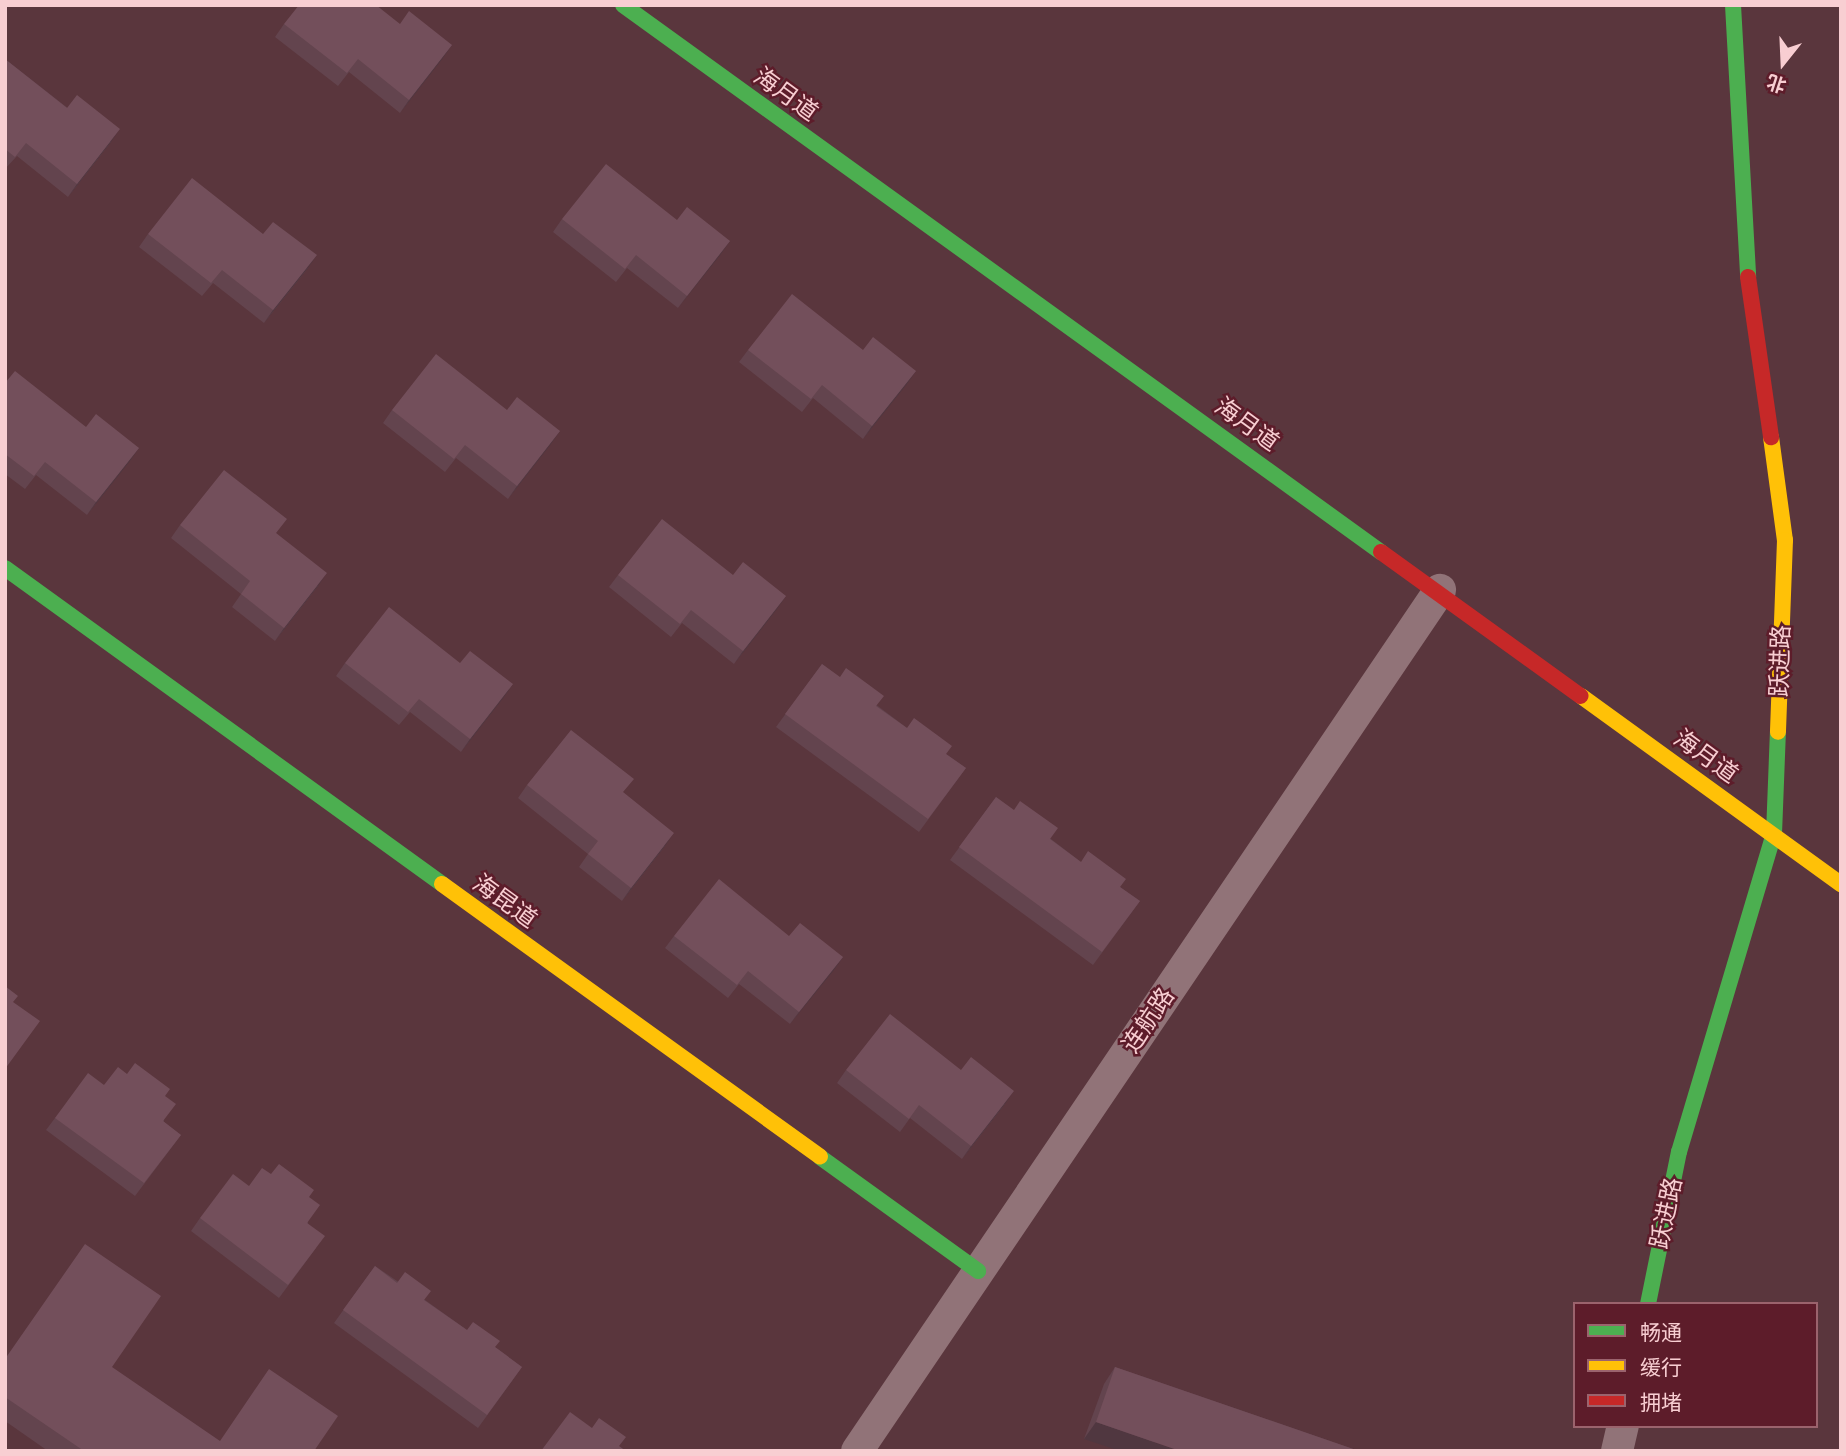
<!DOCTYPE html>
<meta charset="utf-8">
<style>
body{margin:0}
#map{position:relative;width:1846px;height:1456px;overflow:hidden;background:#5a363d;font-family:"Space Grotesk","Noto Sans SC",sans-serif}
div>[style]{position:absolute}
.street>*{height:32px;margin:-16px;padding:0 16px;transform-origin:16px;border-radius:16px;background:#917378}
.fast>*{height:16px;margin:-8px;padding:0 8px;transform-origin:8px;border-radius:8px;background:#4caf50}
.slow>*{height:16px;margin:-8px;padding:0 8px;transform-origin:8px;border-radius:8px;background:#ffc107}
.jam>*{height:16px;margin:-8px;padding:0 8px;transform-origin:8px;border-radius:8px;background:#c62828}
.wall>*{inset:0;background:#63444e}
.shaded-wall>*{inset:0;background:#503740}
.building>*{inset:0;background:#734f5b}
span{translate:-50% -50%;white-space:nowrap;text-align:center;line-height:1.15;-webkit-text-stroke:5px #5d1c2a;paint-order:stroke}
.street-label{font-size:24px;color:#f8ced2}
.frame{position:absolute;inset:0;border:7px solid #f8ced2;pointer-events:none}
.legend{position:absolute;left:1573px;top:1302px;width:245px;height:126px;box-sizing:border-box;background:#5d1c2a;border:2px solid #9b636d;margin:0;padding:9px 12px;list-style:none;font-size:21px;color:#f8ced2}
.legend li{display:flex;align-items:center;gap:14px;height:35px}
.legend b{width:35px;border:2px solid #9b636d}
.north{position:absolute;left:1748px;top:28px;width:70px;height:70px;-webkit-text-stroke:5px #5d1c2a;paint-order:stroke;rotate:198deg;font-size:19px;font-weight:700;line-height:28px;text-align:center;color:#f8ced2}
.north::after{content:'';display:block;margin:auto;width:24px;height:32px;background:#f8ced2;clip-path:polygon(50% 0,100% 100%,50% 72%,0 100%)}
</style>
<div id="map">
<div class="street">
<div style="left:857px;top:1451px;width:1040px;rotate:-55.9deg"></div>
<div style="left:1617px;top:1451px;width:26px;rotate:-77deg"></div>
</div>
<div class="fast">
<div style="left:623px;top:5px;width:935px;rotate:35.82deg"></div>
<div style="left:1733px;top:5px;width:272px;rotate:86.8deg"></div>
<div style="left:5px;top:568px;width:539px;rotate:35.87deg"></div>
<div style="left:820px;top:1157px;width:195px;rotate:35.8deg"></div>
<div style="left:1648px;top:1304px;width:155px;rotate:-78.5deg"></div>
<div style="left:1679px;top:1152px;width:332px;rotate:-73.4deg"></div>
<div style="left:1774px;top:834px;width:102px;rotate:-87.8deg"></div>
</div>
<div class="slow">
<div style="left:1771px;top:437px;width:104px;rotate:82.3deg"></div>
<div style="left:1785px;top:540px;width:192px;rotate:92.1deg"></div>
<div style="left:1581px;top:696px;width:321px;rotate:35.9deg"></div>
<div style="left:442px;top:884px;width:466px;rotate:35.8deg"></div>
</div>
<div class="jam">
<div style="left:1748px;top:277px;width:162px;rotate:81.8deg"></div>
<div style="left:1381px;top:552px;width:246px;rotate:35.8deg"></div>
</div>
<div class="wall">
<div style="clip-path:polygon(284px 24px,400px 24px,452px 45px,400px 113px,349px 72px,338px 86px,275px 37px)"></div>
<div style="clip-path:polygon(5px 59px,111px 142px,68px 197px,17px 156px,5px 169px)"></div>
<div style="clip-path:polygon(562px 219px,677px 220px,730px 241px,678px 308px,627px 268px,616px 282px,553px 232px)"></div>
<div style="clip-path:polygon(148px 234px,308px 268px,264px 323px,213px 283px,202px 296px,139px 247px)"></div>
<div style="clip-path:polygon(748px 350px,863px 350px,916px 371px,863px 439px,813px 398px,802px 412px,739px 362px)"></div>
<div style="clip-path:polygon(5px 383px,86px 427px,139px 448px,87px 515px,36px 475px,25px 489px,5px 474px)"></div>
<div style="clip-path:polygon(392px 410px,507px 410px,560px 431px,508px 499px,456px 458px,445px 472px,383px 423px)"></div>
<div style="clip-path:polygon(180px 525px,276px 533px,318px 586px,275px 641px,232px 607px,241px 594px,171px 538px)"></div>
<div style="clip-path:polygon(618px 575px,733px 575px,786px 596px,734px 664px,682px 623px,671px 637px,609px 587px)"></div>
<div style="clip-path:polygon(345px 663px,460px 663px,513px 684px,461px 752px,410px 712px,399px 725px,336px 676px)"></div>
<div style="clip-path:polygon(822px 664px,907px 728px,946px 754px,966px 768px,919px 832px,776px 727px)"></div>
<div style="clip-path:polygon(527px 785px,624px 793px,665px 846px,622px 901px,579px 867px,588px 854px,518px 798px)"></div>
<div style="clip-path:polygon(996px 797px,1081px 862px,1120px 887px,1140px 901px,1093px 965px,950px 860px)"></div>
<div style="clip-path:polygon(674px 936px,789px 936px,843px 957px,790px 1024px,739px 984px,728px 998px,665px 948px)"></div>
<div style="clip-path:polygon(846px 1070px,1005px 1104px,962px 1159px,910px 1118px,900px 1132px,837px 1083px)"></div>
<div style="clip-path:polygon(127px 1074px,165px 1096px,164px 1122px,181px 1135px,135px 1196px,46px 1130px,55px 1118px,104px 1085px)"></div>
<div style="clip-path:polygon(271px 1174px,309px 1197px,308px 1223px,316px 1248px,279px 1298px,191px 1231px,200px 1218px)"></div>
<div style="clip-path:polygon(375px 1266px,425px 1300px,467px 1330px,495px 1347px,522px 1367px,478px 1428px,334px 1323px)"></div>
<div style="clip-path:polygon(5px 1358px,219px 1441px,314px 1451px,48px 1451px,5px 1421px)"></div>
<div style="clip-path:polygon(1115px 1367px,1359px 1451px,1084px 1439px,1104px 1384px)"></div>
</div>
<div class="shaded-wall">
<div style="clip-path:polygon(452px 45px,443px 58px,400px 113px,409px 100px)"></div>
<div style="clip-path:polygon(120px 129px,111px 142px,68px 197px,77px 184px)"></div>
<div style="clip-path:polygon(730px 241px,721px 254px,678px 308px,687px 296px)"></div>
<div style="clip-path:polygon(317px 255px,308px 268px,264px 323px,273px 310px)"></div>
<div style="clip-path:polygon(916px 371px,907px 384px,863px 439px,872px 426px)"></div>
<div style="clip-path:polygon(560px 431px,551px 444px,508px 499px,517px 486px)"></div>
<div style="clip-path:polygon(139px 448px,130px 461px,87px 515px,96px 502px)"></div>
<div style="clip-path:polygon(327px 573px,318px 586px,275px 641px,284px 628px)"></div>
<div style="clip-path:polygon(786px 596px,777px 609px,734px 664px,743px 651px)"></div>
<div style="clip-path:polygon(513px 684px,504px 697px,461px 752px,470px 739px)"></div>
<div style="clip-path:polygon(674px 833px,665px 846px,622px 901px,631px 888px)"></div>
<div style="clip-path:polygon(843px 957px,834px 970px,790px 1024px,799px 1012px)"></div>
<div style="clip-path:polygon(1014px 1091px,1005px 1104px,962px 1159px,971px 1146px)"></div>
<div style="clip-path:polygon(1096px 1422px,1180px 1451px,1120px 1451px,1084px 1439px)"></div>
</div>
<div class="building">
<div style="clip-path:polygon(299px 5px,376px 5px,400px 24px,409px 11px,452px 45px,409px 100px,358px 59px,347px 73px,284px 24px)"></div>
<div style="clip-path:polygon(5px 59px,67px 108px,77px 95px,120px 129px,77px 184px,26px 143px,15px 157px,5px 149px)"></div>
<div style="clip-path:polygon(606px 164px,677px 220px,687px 207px,730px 241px,687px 296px,636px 255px,625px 269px,562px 219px)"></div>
<div style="clip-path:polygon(192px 178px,263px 234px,273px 222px,317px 255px,273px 310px,222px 270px,211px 283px,148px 234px)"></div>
<div style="clip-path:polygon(792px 294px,863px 350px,873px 337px,916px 371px,872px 426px,822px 385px,811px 399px,748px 350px)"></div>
<div style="clip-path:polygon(436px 354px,507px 410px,517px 397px,560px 431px,517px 486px,465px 445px,454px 459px,392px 410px)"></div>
<div style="clip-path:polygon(15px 371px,86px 427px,96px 414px,139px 448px,96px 502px,45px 462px,34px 476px,5px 454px,5px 383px)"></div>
<div style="clip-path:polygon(224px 470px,287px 519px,276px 533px,327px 573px,284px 628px,241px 594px,250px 581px,180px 525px)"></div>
<div style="clip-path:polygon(662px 519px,733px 575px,743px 562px,786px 596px,743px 651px,691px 610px,680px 624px,618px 575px)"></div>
<div style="clip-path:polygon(389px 607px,460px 663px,470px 651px,513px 684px,470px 739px,419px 699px,408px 712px,345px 663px)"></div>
<div style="clip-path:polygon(822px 664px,840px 677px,846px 668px,884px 696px,876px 706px,907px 728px,914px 718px,952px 746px,946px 754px,966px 768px,928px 819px,785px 714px)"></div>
<div style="clip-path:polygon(571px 730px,634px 779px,623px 792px,674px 833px,631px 888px,588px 854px,598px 841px,527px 785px)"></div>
<div style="clip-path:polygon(996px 797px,1014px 810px,1020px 801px,1058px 828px,1050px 839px,1081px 862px,1088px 851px,1126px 879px,1120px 887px,1140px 901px,1102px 952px,959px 847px)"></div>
<div style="clip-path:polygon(719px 879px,789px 936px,800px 923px,843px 957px,799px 1012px,748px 971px,737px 985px,674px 936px)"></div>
<div style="clip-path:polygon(5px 986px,18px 996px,13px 1002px,40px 1021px,5px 1069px)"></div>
<div style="clip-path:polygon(890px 1014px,961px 1070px,971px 1057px,1014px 1091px,971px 1146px,919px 1105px,909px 1119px,846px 1070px)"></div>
<div style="clip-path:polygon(135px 1063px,170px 1089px,165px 1096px,176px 1104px,163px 1121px,181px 1135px,144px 1183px,55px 1118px,88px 1073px,104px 1085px,118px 1067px,127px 1074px)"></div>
<div style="clip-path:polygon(279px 1164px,314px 1190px,309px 1197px,320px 1205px,307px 1223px,325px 1236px,288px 1285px,200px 1218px,233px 1174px,249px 1186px,262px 1168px,271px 1174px)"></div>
<div style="clip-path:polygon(85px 1244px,161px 1296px,112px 1367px,220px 1441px,269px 1369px,338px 1416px,314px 1451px,84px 1451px,5px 1397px,5px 1359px)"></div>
<div style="clip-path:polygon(375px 1266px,397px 1283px,405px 1272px,431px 1291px,424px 1300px,467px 1330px,473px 1322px,500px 1341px,495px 1347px,522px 1367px,487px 1415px,343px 1310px)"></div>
<div style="clip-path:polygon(1115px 1367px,1359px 1451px,1180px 1451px,1096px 1422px)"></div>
<div style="clip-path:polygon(570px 1412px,592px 1428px,599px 1418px,626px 1437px,619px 1446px,626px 1451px,541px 1451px)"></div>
</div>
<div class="street-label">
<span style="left:786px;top:94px;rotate:36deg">海月道</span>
<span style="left:1247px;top:424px;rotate:36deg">海月道</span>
<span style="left:1780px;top:661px;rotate:-88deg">跃进路</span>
<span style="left:1706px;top:756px;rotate:36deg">海月道</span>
<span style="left:505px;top:901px;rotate:36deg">海昆道</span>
<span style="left:1148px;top:1020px;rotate:-56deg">连航路</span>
<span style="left:1666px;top:1213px;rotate:-78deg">跃进路</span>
</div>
<div class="frame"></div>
<ul class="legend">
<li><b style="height:9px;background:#4caf50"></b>畅通</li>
<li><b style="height:9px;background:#ffc107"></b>缓行</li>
<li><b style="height:9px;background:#c62828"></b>拥堵</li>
</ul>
<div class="north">北</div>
</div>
